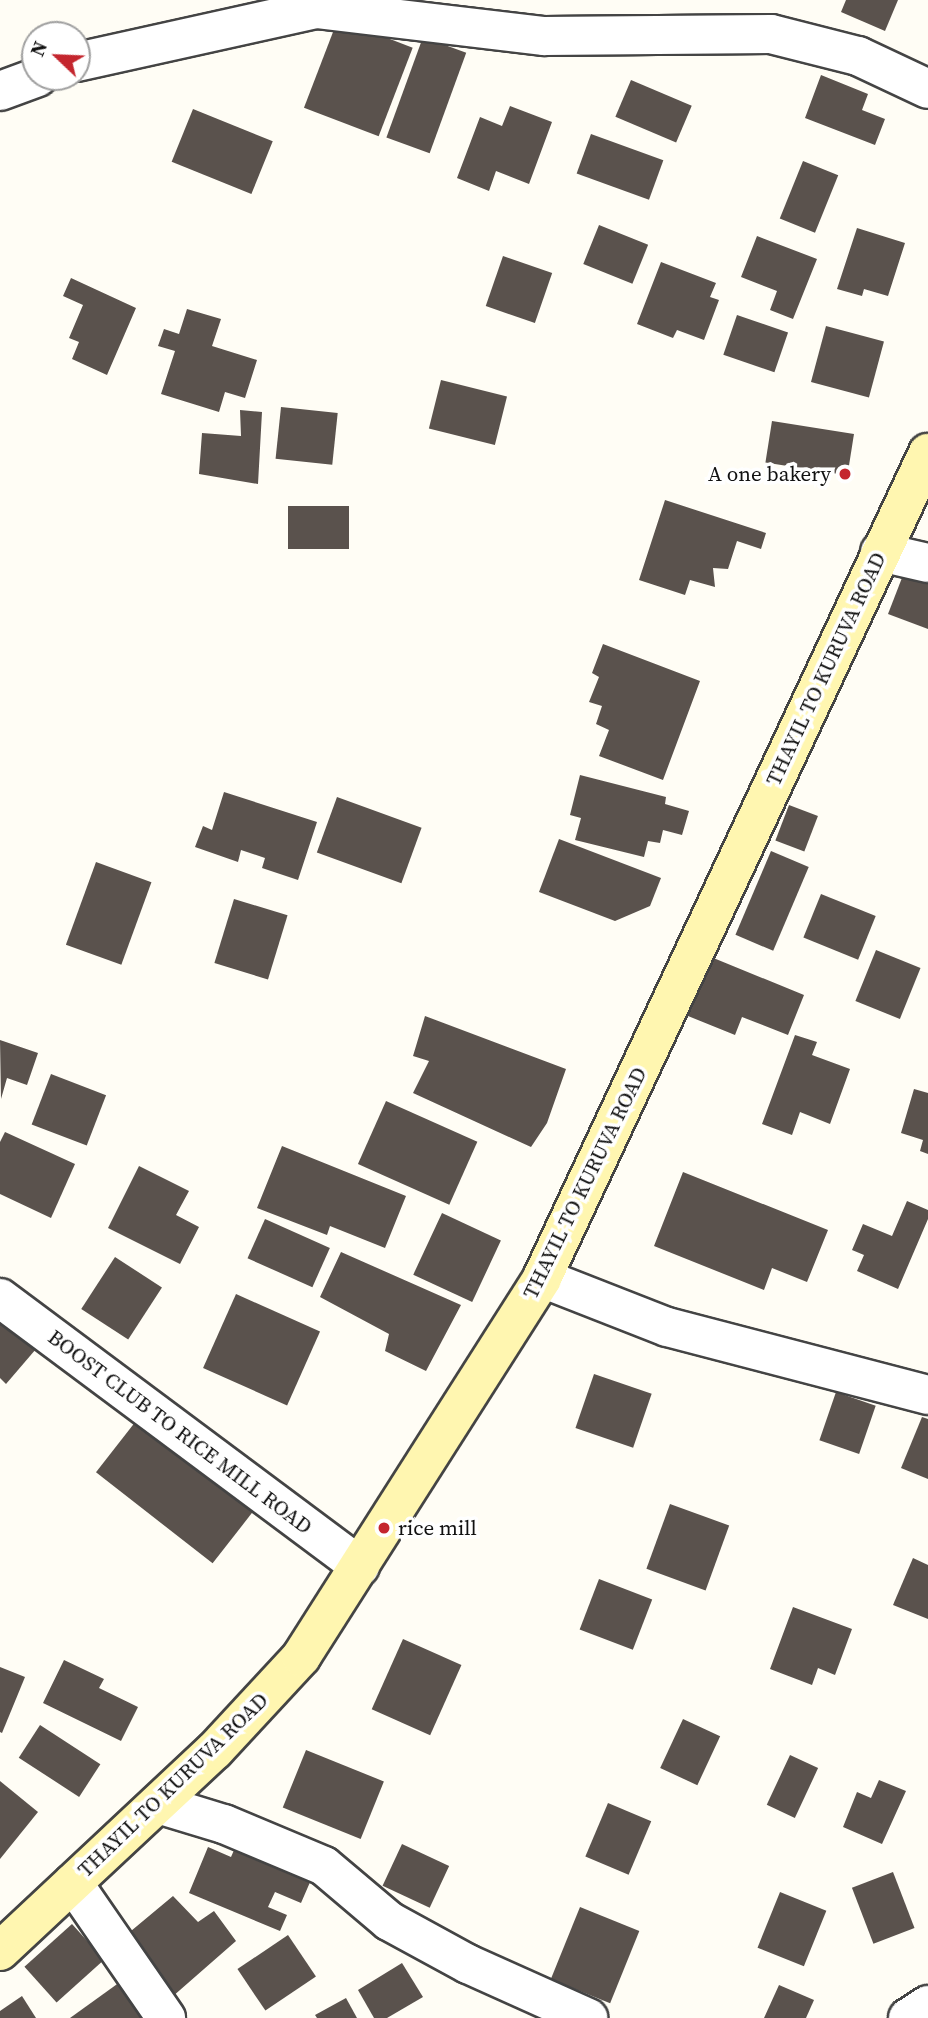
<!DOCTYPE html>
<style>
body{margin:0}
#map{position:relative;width:928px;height:2018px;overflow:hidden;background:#fffdf5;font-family:"Source Serif 4",serif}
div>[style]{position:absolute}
.building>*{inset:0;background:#5a524d;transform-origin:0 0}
.roads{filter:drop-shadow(2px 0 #444) drop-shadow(-2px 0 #444) drop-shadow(0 2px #444) drop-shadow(0 -2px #444)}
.minor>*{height:38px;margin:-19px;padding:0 19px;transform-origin:19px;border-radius:19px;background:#fff}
.secondary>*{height:38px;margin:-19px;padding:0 19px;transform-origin:19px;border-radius:19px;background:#fff6b0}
.dots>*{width:19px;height:19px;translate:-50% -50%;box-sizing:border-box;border:4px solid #fff;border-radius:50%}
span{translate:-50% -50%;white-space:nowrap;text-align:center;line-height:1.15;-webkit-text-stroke:7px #fff;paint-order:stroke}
.poi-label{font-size:21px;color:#111}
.right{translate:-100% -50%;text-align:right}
.left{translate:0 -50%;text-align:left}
.street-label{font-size:21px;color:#111}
.north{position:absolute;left:21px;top:21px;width:70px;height:70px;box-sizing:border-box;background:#fff;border:2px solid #a0a0a0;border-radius:50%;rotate:293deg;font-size:19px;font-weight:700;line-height:28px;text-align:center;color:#111}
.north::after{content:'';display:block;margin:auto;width:24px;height:32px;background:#c4262e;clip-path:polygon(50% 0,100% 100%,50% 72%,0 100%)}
</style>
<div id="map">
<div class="building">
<div style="clip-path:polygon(846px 0,898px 0,885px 31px,841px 12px)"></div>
<div style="left:338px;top:19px;width:80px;height:95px;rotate:21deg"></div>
<div style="left:423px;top:37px;width:46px;height:107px;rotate:20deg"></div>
<div style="clip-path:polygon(821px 75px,868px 94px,862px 110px,885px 119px,875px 145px,805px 118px)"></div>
<div style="left:631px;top:80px;width:66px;height:40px;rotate:23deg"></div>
<div style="clip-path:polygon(510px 106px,552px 122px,529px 184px,496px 171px,489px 191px,457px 178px,480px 117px,502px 126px)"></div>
<div style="left:193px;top:109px;width:86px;height:57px;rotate:22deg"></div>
<div style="left:591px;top:134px;width:77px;height:42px;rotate:20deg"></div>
<div style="left:803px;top:161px;width:38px;height:62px;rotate:22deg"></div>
<div style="left:599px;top:225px;width:53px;height:42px;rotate:22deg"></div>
<div style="clip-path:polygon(857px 228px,905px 243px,888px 296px,864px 289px,862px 296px,837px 289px)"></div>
<div style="clip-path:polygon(757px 236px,817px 259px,793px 319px,770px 310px,777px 291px,741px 277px)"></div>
<div style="left:503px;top:256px;width:52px;height:53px;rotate:19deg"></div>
<div style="clip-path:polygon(661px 262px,716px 283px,710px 297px,719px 300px,704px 340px,677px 330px,673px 338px,637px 324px)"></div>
<div style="clip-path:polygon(71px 278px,136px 308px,107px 375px,72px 359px,79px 342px,69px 338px,83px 305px,63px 296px)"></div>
<div style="clip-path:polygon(187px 309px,221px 319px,212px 346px,257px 360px,245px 398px,225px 392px,219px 412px,161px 394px,175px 351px,158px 346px,164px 329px,179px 334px)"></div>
<div style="left:737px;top:315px;width:54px;height:42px;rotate:19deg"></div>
<div style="left:826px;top:326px;width:60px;height:58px;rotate:15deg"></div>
<div style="left:441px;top:380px;width:68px;height:50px;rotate:14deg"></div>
<div style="left:281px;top:407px;width:57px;height:52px;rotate:6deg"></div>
<div style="clip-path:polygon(240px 410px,262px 412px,258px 484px,199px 474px,202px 433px,241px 436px)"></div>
<div style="left:772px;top:421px;width:83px;height:42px;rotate:9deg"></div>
<div style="clip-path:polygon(665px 500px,766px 533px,761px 549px,737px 541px,728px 569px,713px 568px,715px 587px,690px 580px,685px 595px,639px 580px)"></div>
<div style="left:288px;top:506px;width:61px;height:43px"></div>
<div style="clip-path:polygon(905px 570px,928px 578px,928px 629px,888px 614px)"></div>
<div style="clip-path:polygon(603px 644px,700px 681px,663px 780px,599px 756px,609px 730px,596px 724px,602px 706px,589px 702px,599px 677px,592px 673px)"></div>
<div style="clip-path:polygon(580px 775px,666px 797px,665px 804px,689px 811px,682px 835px,663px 830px,660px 843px,648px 841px,644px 857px,575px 840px,581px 818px,570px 815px)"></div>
<div style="clip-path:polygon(224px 792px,317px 822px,298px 880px,262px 868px,265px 858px,241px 850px,238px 862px,195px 847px,203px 826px,212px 830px)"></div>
<div style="left:337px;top:797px;width:90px;height:59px;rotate:20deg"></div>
<div style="left:789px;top:805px;width:31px;height:38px;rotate:21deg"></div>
<div style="clip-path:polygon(559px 839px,661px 878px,650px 906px,615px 921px,539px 892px)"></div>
<div style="left:771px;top:851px;width:41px;height:91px;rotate:23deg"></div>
<div style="left:96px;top:862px;width:59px;height:88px;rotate:20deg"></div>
<div style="left:821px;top:894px;width:59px;height:47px;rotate:22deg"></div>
<div style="left:234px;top:899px;width:56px;height:67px;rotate:17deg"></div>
<div style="left:876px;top:950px;width:48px;height:55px;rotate:22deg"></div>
<div style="clip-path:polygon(711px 957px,804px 995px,788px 1035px,742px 1017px,735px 1035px,688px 1016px)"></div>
<div style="clip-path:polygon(425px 1016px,566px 1069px,547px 1123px,531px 1147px,413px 1093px,429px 1061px,413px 1056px)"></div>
<div style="clip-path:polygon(795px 1035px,817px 1042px,812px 1055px,850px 1069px,830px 1124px,800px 1112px,792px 1135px,762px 1124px)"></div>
<div style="clip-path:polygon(0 1040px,38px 1053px,27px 1085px,7px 1078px,1px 1099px)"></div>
<div style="left:51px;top:1074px;width:59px;height:54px;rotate:21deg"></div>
<div style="clip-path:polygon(914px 1089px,928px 1093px,928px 1154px,920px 1151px,923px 1140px,901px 1133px)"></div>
<div style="left:386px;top:1101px;width:100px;height:69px;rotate:24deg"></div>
<div style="clip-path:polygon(5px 1132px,75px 1164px,51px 1218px,0 1194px,0 1142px)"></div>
<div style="clip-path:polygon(282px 1146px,406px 1196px,385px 1248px,330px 1226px,327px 1235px,257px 1208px)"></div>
<div style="clip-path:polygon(139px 1166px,189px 1191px,176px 1215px,199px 1227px,180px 1264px,108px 1228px)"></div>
<div style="clip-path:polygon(683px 1172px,828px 1230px,807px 1282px,772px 1268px,764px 1290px,654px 1246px)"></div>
<div style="clip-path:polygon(907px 1201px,928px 1210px,928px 1219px,898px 1289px,857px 1271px,864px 1255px,852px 1250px,863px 1224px,892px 1236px)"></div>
<div style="left:442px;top:1213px;width:65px;height:68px;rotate:25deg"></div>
<div style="left:265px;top:1219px;width:71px;height:43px;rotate:24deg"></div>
<div style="clip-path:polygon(341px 1252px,461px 1305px,426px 1371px,385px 1351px,389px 1334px,320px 1297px)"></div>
<div style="left:115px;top:1257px;width:56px;height:62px;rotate:33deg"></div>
<div style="left:236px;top:1294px;width:92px;height:81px;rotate:24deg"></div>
<div style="clip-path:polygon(0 1319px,42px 1342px,6px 1384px,0 1378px)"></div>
<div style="left:594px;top:1374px;width:61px;height:57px;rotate:19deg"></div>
<div style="left:836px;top:1392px;width:42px;height:51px;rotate:19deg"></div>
<div style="clip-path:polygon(922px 1417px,928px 1419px,928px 1479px,901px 1468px)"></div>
<div style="left:136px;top:1421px;width:148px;height:65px;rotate:38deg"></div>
<div style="left:670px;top:1504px;width:63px;height:69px;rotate:20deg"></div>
<div style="clip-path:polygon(913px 1558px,928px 1565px,928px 1619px,893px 1605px)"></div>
<div style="left:599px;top:1579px;width:57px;height:54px;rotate:21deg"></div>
<div style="clip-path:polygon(793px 1607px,852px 1629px,835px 1675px,818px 1668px,812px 1685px,770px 1669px)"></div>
<div style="left:403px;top:1639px;width:64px;height:77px;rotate:24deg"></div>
<div style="clip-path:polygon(64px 1660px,104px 1679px,99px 1688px,138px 1707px,121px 1741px,43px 1703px)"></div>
<div style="clip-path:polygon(0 1667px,25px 1677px,2px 1733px,0 1732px)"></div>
<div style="left:683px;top:1719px;width:41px;height:54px;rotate:25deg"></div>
<div style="left:40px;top:1725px;width:72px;height:39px;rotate:33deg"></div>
<div style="left:306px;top:1750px;width:84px;height:62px;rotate:22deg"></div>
<div style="left:790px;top:1755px;width:31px;height:55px;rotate:25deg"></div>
<div style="clip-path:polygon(879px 1780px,906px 1791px,882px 1844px,843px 1827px,857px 1792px,871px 1798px)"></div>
<div style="clip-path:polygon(0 1781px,38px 1812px,0 1859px)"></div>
<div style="left:608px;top:1803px;width:47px;height:58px;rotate:23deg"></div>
<div style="clip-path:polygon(238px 1841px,314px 1873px,301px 1903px,275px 1892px,268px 1907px,287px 1915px,280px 1931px,189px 1893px,208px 1847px,231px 1857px)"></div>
<div style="left:402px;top:1844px;width:52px;height:46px;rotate:25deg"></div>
<div style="left:893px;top:1872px;width:60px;height:44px;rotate:69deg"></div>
<div style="left:780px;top:1892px;width:50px;height:60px;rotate:22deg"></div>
<div style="clip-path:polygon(173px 1896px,198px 1922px,214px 1911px,236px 1941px,172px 1997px,125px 1936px)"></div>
<div style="left:580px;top:1907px;width:64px;height:78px;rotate:22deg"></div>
<div style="left:72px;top:1924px;width:48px;height:64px;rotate:48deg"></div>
<div style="left:288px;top:1935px;width:50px;height:61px;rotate:56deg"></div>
<div style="clip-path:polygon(402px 1963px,423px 1997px,387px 2018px,374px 2018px,358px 1990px)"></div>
<div style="clip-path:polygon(120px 1982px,145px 2018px,70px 2018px)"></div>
<div style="clip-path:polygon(779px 1985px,814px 2000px,806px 2018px,764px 2018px)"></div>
<div style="clip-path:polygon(22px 1996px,36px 2018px,0 2018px,0 2011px)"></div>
<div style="clip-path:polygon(346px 1998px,357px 2018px,317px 2018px,315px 2015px)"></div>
</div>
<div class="roads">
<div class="minor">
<div style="left:77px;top:62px;width:245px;rotate:-12.5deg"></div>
<div style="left:316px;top:9px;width:230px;rotate:6.8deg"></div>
<div style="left:544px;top:36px;width:227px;rotate:-0.5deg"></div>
<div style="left:771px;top:34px;width:90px;rotate:14.2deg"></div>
<div style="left:858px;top:56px;width:77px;rotate:25.2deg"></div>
<div style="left:0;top:91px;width:40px;rotate:-20.2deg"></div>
<div style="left:880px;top:552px;width:49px;rotate:12.9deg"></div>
<div style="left:542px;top:1278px;width:134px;rotate:21.4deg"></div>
<div style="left:667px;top:1327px;width:270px;rotate:14.6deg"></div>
<div style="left:0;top:1298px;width:449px;rotate:36.7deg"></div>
<div style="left:158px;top:1804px;width:69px;rotate:16.9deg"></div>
<div style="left:224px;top:1824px;width:108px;rotate:22.8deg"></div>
<div style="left:324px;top:1866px;width:85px;rotate:40.2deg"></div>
<div style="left:389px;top:1921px;width:90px;rotate:28.6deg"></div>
<div style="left:468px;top:1964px;width:132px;rotate:24.2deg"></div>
<div style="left:73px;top:1883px;width:164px;rotate:55.4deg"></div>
<div style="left:908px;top:2018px;width:24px;rotate:-33deg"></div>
</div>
<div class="secondary">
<div style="left:0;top:1951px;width:294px;rotate:-43.1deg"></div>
<div style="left:215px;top:1750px;width:127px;rotate:-47.2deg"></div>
<div style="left:301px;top:1657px;width:449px;rotate:-57.5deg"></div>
<div style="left:542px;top:1278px;width:911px;rotate:-64.93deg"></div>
</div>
</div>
<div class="dots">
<div style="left:845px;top:474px;background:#c4262e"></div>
<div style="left:384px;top:1528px;background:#c4262e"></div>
</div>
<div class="poi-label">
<span class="right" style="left:831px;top:474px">A one bakery</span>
<span class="left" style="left:398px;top:1528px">rice mill</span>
</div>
<div class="street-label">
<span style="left:826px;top:669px;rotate:-65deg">THAYIL TO KURUVA ROAD</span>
<span style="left:585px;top:1183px;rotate:-64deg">THAYIL TO KURUVA ROAD</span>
<span style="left:180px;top:1432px;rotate:37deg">BOOST CLUB TO RICE MILL ROAD</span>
<span style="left:173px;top:1785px;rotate:-44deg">THAYIL TO KURUVA ROAD</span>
</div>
<div class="north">N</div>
</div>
